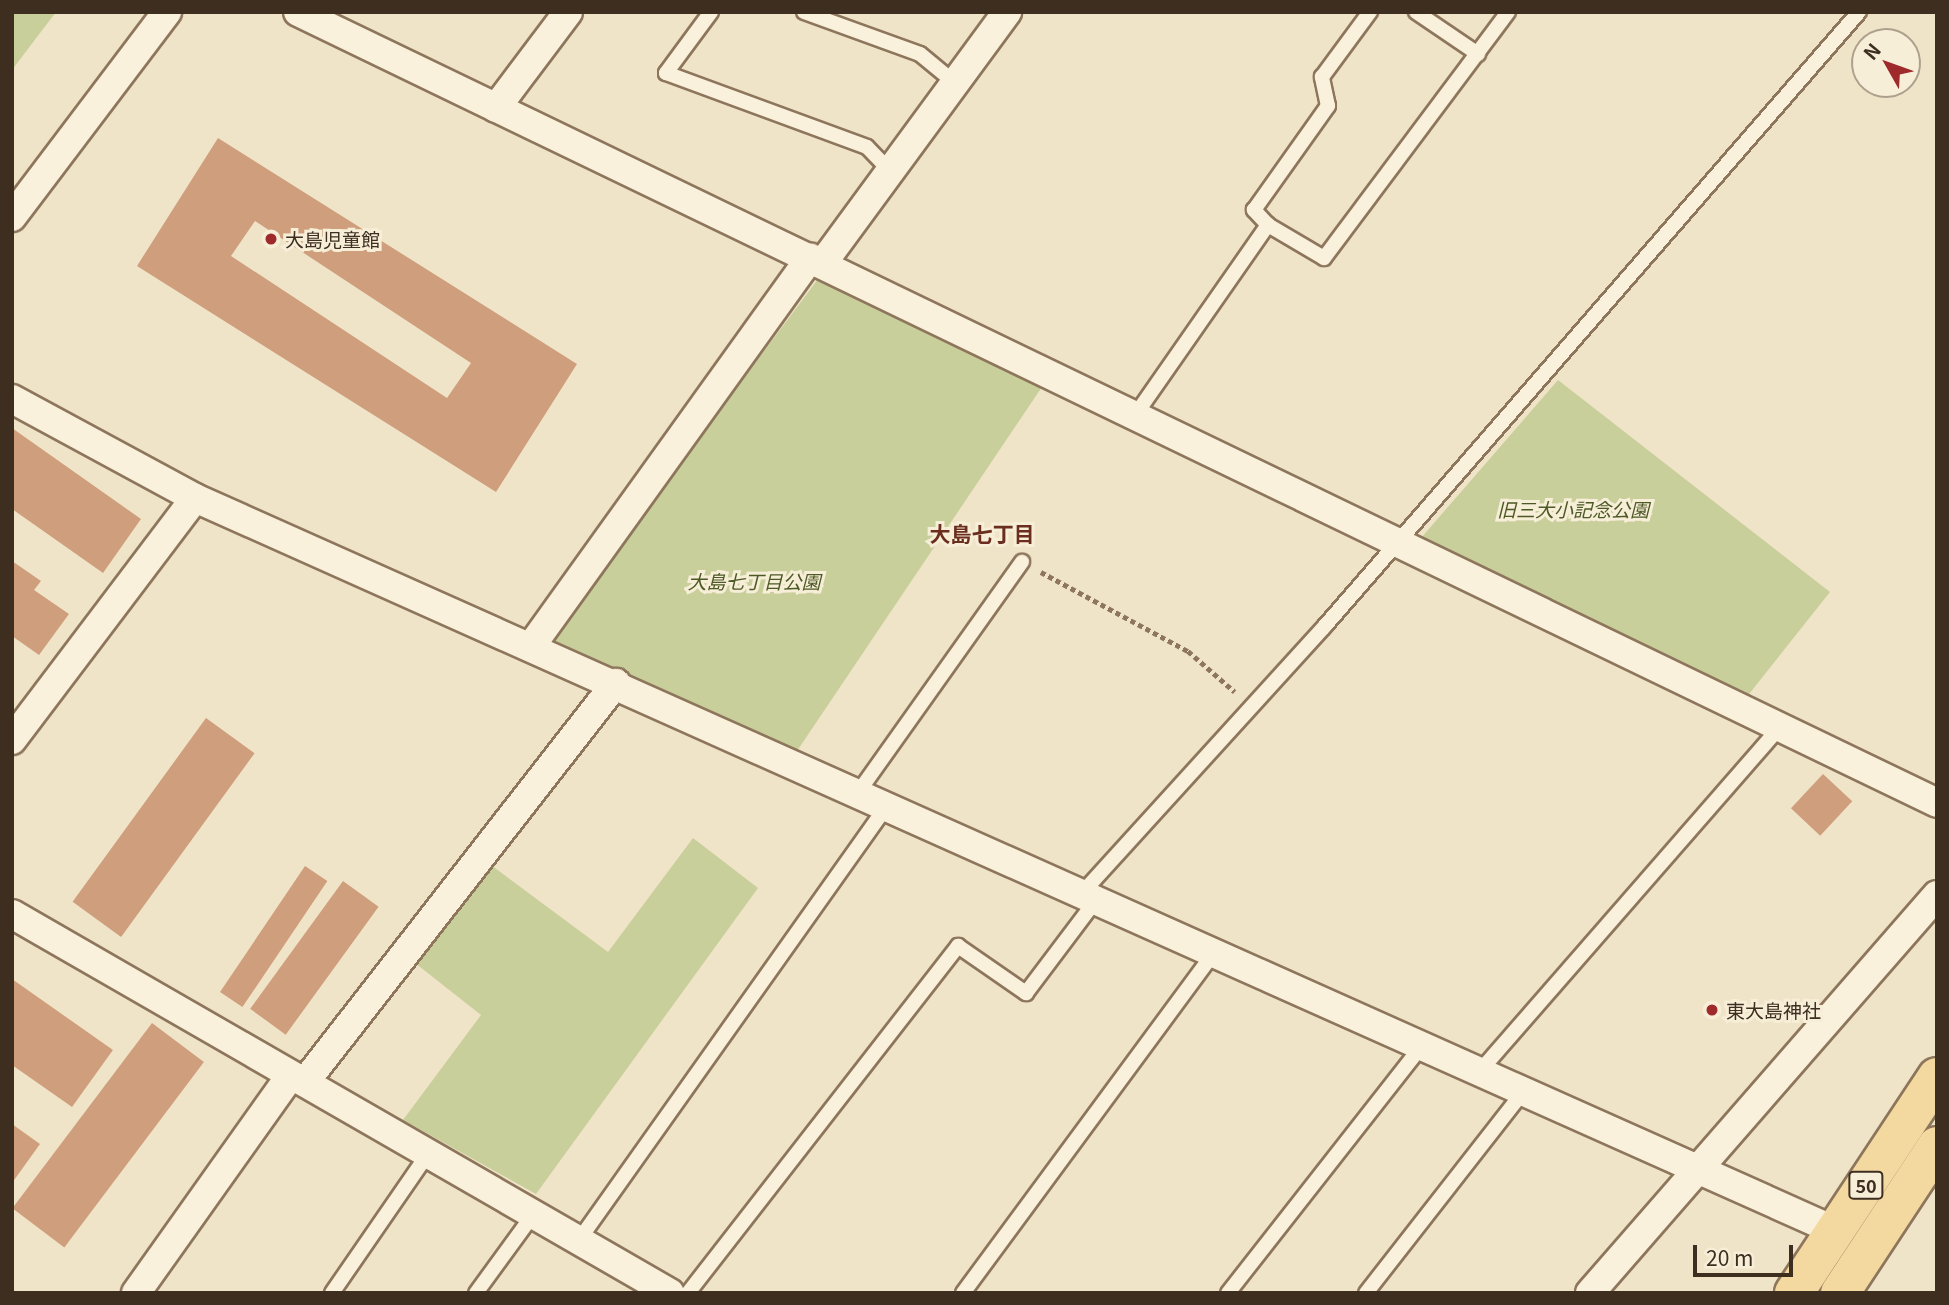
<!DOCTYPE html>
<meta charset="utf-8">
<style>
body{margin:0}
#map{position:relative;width:1949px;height:1305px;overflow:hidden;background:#f0e4c8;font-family:Georgia,"Noto Sans JP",serif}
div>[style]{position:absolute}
.green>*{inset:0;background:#c9cf9b}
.building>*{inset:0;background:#cf9f7d;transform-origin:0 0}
.path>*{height:4.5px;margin-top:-2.25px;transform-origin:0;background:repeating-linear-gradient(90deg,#8d765c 0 5px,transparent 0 8.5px)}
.roads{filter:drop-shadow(2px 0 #8d765c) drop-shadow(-2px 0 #8d765c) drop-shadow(0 2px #8d765c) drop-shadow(0 -2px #8d765c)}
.service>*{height:14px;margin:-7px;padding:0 7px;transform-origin:7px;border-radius:7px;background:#faf1dc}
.minor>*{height:28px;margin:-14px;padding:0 14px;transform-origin:14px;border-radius:14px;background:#faf1dc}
.primary>*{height:38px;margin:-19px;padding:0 19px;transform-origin:19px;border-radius:19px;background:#f3d9a0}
.dots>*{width:19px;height:19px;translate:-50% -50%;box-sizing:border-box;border:4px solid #f7eed8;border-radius:50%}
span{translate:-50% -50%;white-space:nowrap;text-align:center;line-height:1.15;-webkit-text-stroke:6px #f7eed8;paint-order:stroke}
.shield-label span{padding:2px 5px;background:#f7eed8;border:2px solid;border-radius:5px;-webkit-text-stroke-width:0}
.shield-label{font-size:18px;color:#3d2e20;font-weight:700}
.poi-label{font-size:19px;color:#3d2e20}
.left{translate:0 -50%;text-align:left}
.park-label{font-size:19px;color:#4d5a26;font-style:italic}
.neighbourhood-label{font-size:21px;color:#6b2e1e;font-weight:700}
.frame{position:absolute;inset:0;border:14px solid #3d2e20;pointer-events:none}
.north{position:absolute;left:1851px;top:28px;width:70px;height:70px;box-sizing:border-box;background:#f7eed8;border:2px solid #ada18e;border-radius:50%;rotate:310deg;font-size:19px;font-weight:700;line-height:28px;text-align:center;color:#3d2e20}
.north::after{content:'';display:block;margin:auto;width:24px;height:32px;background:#9e2a2b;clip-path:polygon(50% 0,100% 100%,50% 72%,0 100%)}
.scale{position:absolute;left:1693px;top:1245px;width:100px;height:32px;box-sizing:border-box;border:4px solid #3d2e20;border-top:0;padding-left:9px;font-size:21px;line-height:24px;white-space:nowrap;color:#3d2e20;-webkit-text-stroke:5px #f7eed8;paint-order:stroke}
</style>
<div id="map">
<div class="green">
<div style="clip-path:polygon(12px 12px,56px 12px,12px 70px)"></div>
<div style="clip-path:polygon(824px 271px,1048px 378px,795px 754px,557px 648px,551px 635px)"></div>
<div style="clip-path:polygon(1558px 380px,1830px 592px,1746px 698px,1421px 538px)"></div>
<div style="clip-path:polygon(693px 838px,758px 888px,536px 1194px,403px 1120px,481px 1015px,415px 963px,491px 865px,608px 952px)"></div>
</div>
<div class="building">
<div style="clip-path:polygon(evenodd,218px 138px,577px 364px,496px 492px,137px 266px,218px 138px,255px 221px,471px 363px,447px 398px,231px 256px,255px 221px)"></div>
<div style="clip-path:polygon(12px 428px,141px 519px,103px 573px,12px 509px)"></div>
<div style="clip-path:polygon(12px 561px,41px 581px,34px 590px,69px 614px,39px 655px,12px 636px)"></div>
<div style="left:206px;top:718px;width:60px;height:227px;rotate:36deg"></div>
<div style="left:1823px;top:774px;width:40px;height:47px;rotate:43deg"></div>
<div style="left:305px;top:866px;width:27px;height:152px;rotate:34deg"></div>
<div style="left:343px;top:881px;width:44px;height:158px;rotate:36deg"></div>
<div style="clip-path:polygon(12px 979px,113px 1050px,72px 1107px,12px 1065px)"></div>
<div style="left:152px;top:1023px;width:65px;height:232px;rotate:37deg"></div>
<div style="clip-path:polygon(12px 1124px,40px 1144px,12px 1183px)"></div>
</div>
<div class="path">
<div style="left:1041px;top:572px;width:167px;rotate:28.3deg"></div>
<div style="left:1188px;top:651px;width:62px;rotate:41.1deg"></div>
</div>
<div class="roads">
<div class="service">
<div style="left:711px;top:12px;width:76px;rotate:126.4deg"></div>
<div style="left:666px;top:73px;width:214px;rotate:20.2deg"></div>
<div style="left:867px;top:147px;width:33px;rotate:46deg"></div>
<div style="left:804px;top:12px;width:123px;rotate:19.9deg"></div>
<div style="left:920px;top:54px;width:45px;rotate:39.6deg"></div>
<div style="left:1416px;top:12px;width:75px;rotate:34.1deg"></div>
<div style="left:1268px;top:225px;width:21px;rotate:-133deg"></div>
<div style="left:1254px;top:210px;width:128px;rotate:-54.6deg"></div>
<div style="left:1328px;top:106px;width:30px;rotate:-102deg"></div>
<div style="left:1322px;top:77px;width:81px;rotate:-53.6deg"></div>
<div style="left:1136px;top:414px;width:231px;rotate:-55.1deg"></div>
<div style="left:1268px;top:225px;width:65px;rotate:30.5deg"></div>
<div style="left:1324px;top:258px;width:307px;rotate:-53.2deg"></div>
<div style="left:857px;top:794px;width:285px;rotate:-54.6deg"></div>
<div style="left:1082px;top:893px;width:360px;rotate:-47.7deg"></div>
<div style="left:1324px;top:627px;width:815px;rotate:-48.98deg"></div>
<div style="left:1479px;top:1072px;width:455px;rotate:-48.9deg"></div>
<div style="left:579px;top:1240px;width:531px;rotate:-54.66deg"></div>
<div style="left:332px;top:1293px;width:173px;rotate:-55.4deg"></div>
<div style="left:476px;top:1293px;width:100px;rotate:-53.9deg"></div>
<div style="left:688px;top:1293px;width:440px;rotate:-52.1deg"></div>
<div style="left:958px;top:946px;width:83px;rotate:34.7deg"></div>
<div style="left:1026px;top:993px;width:116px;rotate:-53deg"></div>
<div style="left:963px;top:1293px;width:423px;rotate:-53.6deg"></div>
<div style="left:1228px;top:1293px;width:314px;rotate:-51.9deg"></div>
<div style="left:1366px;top:1293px;width:255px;rotate:-52deg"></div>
</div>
<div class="minor">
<div style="left:298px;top:12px;width:1820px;rotate:25.76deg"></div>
<div style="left:496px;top:108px;width:120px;rotate:-53.1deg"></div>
<div style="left:12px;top:217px;width:257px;rotate:-52.9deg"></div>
<div style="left:822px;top:264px;width:313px;rotate:-53.7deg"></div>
<div style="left:12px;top:399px;width:208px;rotate:28.4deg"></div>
<div style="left:195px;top:498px;width:1797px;rotate:24.07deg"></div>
<div style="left:532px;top:645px;width:477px;rotate:-54.3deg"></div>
<div style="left:12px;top:740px;width:303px;rotate:-52.9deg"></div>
<div style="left:12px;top:914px;width:759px;rotate:29.94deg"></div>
<div style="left:305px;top:1082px;width:506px;rotate:-52.07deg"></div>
<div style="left:136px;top:1293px;width:267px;rotate:-54.6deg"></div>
<div style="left:1590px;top:1293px;width:528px;rotate:-48.92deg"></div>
</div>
<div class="primary">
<div style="left:1794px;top:1293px;width:259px;rotate:-56.5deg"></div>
<div style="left:1840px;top:1293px;width:176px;rotate:-56.6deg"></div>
</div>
</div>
<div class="dots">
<div style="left:271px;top:239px;background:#9e2a2b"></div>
<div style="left:1712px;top:1010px;background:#9e2a2b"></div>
</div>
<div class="shield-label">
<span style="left:1866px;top:1185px">50</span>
</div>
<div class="poi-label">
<span class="left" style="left:285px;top:239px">大島児童館</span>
<span class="left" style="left:1726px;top:1010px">東大島神社</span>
</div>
<div class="park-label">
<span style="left:1573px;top:509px">旧三大小記念公園</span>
<span style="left:754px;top:581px">大島七丁目公園</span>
</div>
<div class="neighbourhood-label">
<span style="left:982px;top:533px">大島七丁目</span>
</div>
<div class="frame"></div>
<div class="north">N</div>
<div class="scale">20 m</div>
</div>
